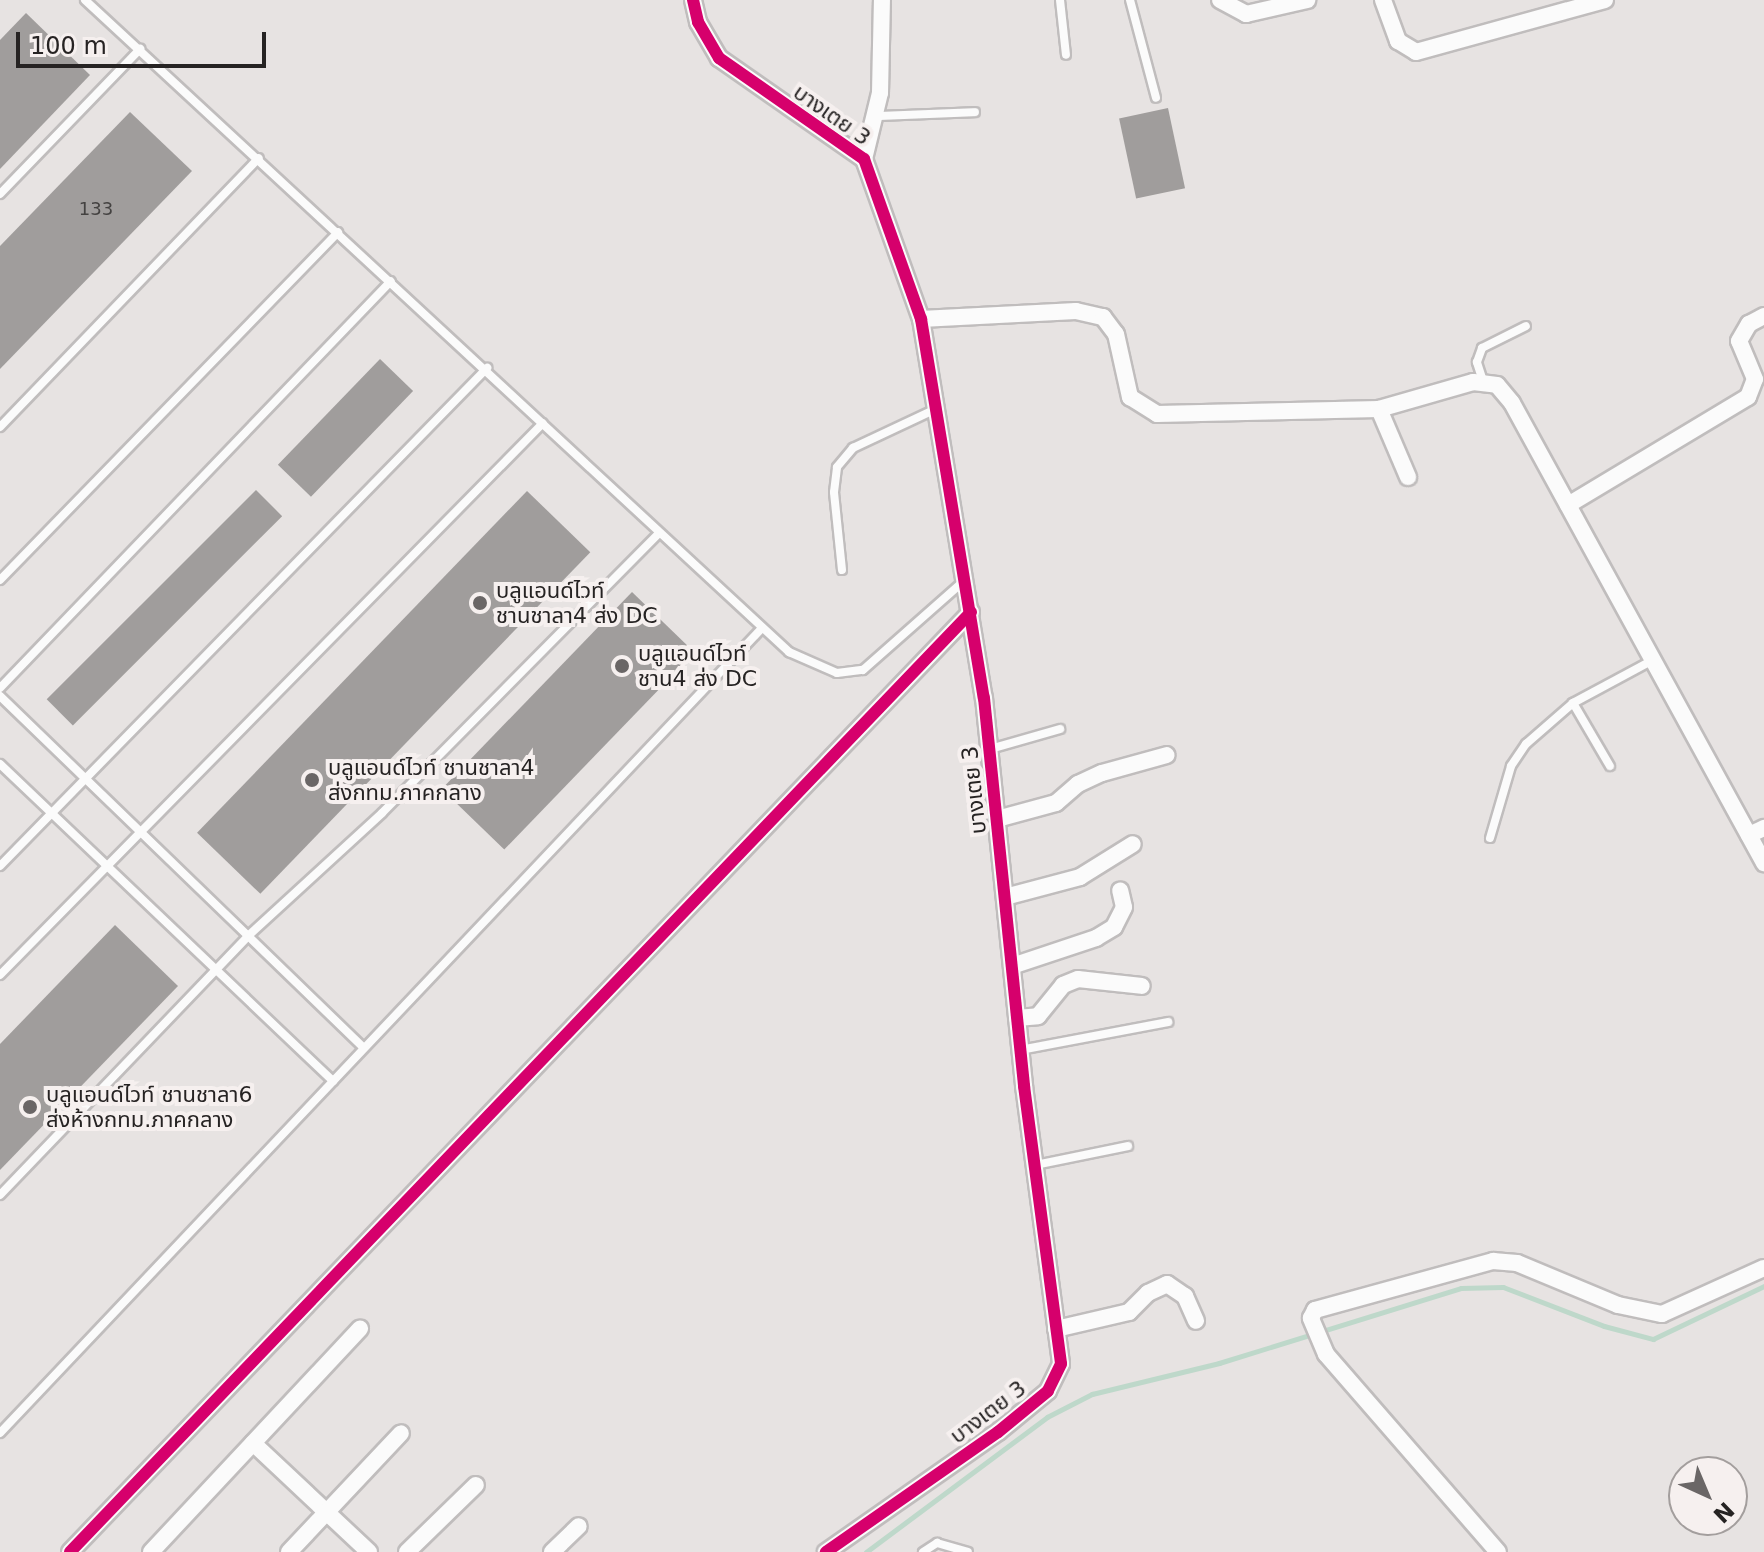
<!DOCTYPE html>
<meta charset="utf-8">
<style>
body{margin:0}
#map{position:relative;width:1764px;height:1552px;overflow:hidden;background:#e7e3e2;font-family:"DejaVu Sans","Noto Sans Thai",sans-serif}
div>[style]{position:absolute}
.stream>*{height:5px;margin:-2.5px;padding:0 2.5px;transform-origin:2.5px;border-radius:2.5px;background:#bed8ca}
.building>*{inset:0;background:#a09d9c;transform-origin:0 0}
.roads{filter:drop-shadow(2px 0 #c0bdbd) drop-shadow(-2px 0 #c0bdbd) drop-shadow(0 2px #c0bdbd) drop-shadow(0 -2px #c0bdbd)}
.service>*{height:8px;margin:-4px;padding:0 4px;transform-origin:4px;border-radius:4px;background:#fbfbfb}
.minor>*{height:16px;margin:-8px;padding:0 8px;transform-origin:8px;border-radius:8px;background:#fbfbfb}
.cycleway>*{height:12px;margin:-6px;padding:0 6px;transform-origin:6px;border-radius:6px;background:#d6006c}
.dots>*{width:22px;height:22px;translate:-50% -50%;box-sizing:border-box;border:4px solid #f6f0ef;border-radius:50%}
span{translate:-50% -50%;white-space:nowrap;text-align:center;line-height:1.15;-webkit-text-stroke:8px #f6f0ef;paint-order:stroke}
.number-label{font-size:18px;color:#444241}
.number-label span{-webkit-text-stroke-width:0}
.street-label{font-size:22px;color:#262323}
.poi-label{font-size:22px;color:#262323}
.left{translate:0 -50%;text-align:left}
.north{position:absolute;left:1668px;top:1456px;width:80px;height:80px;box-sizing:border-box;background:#f6f0ef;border:2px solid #a39e9d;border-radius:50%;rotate:136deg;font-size:22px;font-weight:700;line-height:32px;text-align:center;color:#262323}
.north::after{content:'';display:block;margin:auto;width:28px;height:36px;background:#6a6666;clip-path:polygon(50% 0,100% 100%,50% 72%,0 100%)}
.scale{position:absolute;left:16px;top:32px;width:250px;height:36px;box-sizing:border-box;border:4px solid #262323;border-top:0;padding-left:10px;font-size:24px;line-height:28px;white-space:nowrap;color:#262323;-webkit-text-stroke:6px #f6f0ef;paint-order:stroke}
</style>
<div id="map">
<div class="stream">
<div style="left:866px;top:1552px;width:226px;rotate:-36.7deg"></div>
<div style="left:1047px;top:1417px;width:51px;rotate:-27.1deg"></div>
<div style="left:1092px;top:1394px;width:131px;rotate:-13.7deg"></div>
<div style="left:1219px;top:1363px;width:253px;rotate:-17.2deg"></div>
<div style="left:1461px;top:1288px;width:42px;rotate:-1.4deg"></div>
<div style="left:1503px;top:1287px;width:108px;rotate:21.1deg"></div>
<div style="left:1604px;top:1326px;width:51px;rotate:14.9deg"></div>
<div style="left:1653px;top:1339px;width:123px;rotate:-25.5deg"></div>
</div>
<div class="building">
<div style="clip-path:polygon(26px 13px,90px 75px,0 169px,0 40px)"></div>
<div style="left:1168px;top:108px;width:82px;height:50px;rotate:78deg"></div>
<div style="clip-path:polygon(130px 112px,192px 171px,0 369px,0 246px)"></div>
<div style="left:380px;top:359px;width:46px;height:147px;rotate:44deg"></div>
<div style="left:256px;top:490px;width:37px;height:296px;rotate:45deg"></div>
<div style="left:527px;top:491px;width:88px;height:475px;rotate:44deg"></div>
<div style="left:632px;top:592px;width:87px;height:274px;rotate:44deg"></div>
<div style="clip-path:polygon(115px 925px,178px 986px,0 1170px,0 1044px)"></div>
</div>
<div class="roads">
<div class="service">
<div style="left:85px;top:0;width:960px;rotate:42.8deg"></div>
<div style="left:789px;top:652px;width:52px;rotate:23.6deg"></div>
<div style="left:837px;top:673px;width:26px;rotate:-7deg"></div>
<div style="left:863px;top:670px;width:136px;rotate:-41.4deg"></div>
<div style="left:1060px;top:0;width:55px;rotate:83.8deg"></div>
<div style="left:1130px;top:0;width:101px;rotate:75.1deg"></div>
<div style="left:877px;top:116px;width:98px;rotate:-2.3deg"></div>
<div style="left:0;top:194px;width:202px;rotate:-46deg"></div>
<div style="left:1483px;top:381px;width:20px;rotate:-108deg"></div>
<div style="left:1477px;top:362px;width:15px;rotate:-70deg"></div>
<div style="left:1482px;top:348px;width:49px;rotate:-26.6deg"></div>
<div style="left:0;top:427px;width:373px;rotate:-46.1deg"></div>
<div style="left:842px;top:570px;width:78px;rotate:-95.9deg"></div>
<div style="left:834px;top:492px;width:25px;rotate:-83deg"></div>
<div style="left:837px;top:467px;width:25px;rotate:-50deg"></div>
<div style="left:853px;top:448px;width:92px;rotate:-25.2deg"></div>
<div style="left:0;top:580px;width:485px;rotate:-45.8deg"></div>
<div style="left:0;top:688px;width:564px;rotate:-46.15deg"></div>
<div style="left:0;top:696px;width:506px;rotate:44.04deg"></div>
<div style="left:1573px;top:703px;width:73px;rotate:59.6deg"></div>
<div style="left:990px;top:749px;width:73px;rotate:-15.9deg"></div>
<div style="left:0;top:764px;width:460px;rotate:43.6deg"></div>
<div style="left:1490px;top:838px;width:75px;rotate:-73.7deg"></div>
<div style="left:1511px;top:766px;width:27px;rotate:-56deg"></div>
<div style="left:1526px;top:744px;width:62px;rotate:-41.1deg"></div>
<div style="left:1573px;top:703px;width:91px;rotate:-28.3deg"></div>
<div style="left:0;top:866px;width:697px;rotate:-45.64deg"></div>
<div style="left:0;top:975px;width:774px;rotate:-45.47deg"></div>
<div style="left:1020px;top:1050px;width:151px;rotate:-10.7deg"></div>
<div style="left:1035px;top:1165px;width:95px;rotate:-11.5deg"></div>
<div style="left:0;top:1195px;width:359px;rotate:-46.2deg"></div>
<div style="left:248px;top:936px;width:182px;rotate:-42.5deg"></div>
<div style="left:382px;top:813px;width:394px;rotate:-45.3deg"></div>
<div style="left:0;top:1433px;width:1107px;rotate:-46.57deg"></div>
<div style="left:923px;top:1552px;width:17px;rotate:-33deg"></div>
<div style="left:937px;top:1543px;width:32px;rotate:16deg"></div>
</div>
<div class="minor">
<div style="left:693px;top:0;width:23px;rotate:77deg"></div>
<div style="left:698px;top:22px;width:42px;rotate:59.7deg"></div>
<div style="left:719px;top:58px;width:177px;rotate:34.9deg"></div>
<div style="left:864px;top:159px;width:170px;rotate:70.4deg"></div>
<div style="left:921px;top:319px;width:384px;rotate:80.6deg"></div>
<div style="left:984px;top:698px;width:390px;rotate:84.1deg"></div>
<div style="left:1024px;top:1086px;width:280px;rotate:82.4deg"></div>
<div style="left:1061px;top:1364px;width:30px;rotate:116deg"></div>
<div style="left:1048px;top:1391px;width:65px;rotate:140.6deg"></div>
<div style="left:998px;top:1432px;width:210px;rotate:145.1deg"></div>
<div style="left:1220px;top:0;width:30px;rotate:28deg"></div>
<div style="left:1246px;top:14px;width:63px;rotate:-12.9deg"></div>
<div style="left:1383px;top:0;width:44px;rotate:69.9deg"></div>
<div style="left:1398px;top:41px;width:21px;rotate:31deg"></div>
<div style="left:1416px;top:52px;width:196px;rotate:-15.4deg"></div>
<div style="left:864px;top:159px;width:68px;rotate:-76.4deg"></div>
<div style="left:880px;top:93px;width:93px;rotate:-88.8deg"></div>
<div style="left:921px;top:319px;width:155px;rotate:-3deg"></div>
<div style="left:1076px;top:311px;width:28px;rotate:13deg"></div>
<div style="left:1103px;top:317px;width:21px;rotate:53deg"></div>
<div style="left:1116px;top:334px;width:65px;rotate:77.5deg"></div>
<div style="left:1130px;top:397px;width:32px;rotate:32deg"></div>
<div style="left:1157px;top:414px;width:222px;rotate:-1.3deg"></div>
<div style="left:1379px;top:409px;width:98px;rotate:-16deg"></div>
<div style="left:1473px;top:382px;width:24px;rotate:7deg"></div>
<div style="left:1497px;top:385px;width:23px;rotate:50deg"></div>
<div style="left:1512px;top:403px;width:525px;rotate:61.28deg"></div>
<div style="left:1379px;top:409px;width:74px;rotate:66.9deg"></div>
<div style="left:1568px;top:505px;width:210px;rotate:-31deg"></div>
<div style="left:1748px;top:397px;width:19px;rotate:-69deg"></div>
<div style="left:1755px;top:379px;width:41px;rotate:-112.8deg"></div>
<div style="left:1739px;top:341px;width:20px;rotate:-60deg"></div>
<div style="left:1749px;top:324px;width:17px;rotate:-28deg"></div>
<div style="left:997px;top:819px;width:61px;rotate:-15.2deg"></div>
<div style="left:1056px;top:803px;width:29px;rotate:-41deg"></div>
<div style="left:1078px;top:784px;width:26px;rotate:-25deg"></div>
<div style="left:1102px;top:773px;width:67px;rotate:-15.5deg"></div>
<div style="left:1749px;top:835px;width:17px;rotate:-25deg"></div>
<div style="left:1005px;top:897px;width:78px;rotate:-14.9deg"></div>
<div style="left:1080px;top:877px;width:62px;rotate:-31.9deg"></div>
<div style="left:1012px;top:966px;width:89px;rotate:-18.4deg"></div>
<div style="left:1096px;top:938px;width:21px;rotate:-31deg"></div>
<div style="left:1114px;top:927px;width:22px;rotate:-63deg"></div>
<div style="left:1124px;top:907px;width:17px;rotate:-103deg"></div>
<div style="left:1017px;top:1018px;width:21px;rotate:-5deg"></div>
<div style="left:1038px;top:1016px;width:40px;rotate:-51deg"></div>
<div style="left:1063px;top:985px;width:16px;rotate:-22deg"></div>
<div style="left:1078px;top:979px;width:64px;rotate:6.2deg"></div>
<div style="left:1056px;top:1329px;width:75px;rotate:-13.1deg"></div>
<div style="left:1129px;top:1312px;width:27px;rotate:-45deg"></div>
<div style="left:1148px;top:1293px;width:21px;rotate:-25deg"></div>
<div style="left:1167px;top:1284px;width:22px;rotate:34deg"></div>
<div style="left:1185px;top:1296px;width:27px;rotate:66deg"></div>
<div style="left:253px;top:1443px;width:159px;rotate:43.2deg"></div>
<div style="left:70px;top:1552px;width:1302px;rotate:-46.21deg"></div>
<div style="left:151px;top:1552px;width:306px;rotate:-46.9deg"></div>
<div style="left:289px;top:1552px;width:163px;rotate:-46.7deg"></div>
<div style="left:407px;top:1552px;width:96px;rotate:-44.2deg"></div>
<div style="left:552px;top:1552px;width:37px;rotate:-44deg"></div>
<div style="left:1498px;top:1552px;width:262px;rotate:-131deg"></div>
<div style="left:1326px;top:1354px;width:39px;rotate:-113deg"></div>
<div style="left:1311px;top:1318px;width:9px;rotate:-63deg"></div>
<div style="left:1315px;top:1310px;width:185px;rotate:-15.4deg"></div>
<div style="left:1493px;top:1261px;width:24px;rotate:5deg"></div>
<div style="left:1517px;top:1263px;width:109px;rotate:22.6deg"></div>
<div style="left:1618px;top:1305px;width:45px;rotate:11.6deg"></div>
<div style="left:1662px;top:1314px;width:112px;rotate:-24.3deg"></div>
</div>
</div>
<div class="cycleway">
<div style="left:693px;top:0;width:23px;rotate:77deg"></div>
<div style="left:698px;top:22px;width:42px;rotate:59.7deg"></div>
<div style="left:719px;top:58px;width:177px;rotate:34.9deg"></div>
<div style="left:864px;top:159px;width:170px;rotate:70.4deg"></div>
<div style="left:921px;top:319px;width:384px;rotate:80.6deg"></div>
<div style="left:984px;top:698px;width:390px;rotate:84.1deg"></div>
<div style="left:1024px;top:1086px;width:280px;rotate:82.4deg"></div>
<div style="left:1061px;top:1364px;width:30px;rotate:116deg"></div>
<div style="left:1048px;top:1391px;width:65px;rotate:140.6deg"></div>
<div style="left:998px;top:1432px;width:210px;rotate:145.1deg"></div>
<div style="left:70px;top:1552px;width:1302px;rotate:-46.21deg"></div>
</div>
<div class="dots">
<div style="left:480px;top:603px;background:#6a6666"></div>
<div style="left:622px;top:666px;background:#6a6666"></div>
<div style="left:312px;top:780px;background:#6a6666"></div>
<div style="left:30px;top:1107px;background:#6a6666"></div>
</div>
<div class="number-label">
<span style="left:96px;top:209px">133</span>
</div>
<div class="street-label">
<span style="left:832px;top:115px;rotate:35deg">บางเตย 3</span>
<span style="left:974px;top:790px;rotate:-96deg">บางเตย 3</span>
<span style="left:988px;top:1412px;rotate:-37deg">บางเตย 3</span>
</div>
<div class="poi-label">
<span class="left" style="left:496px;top:603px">บลูแอนด์ไวท์<br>ชานชาลา4 ส่ง DC</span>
<span class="left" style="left:638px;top:666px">บลูแอนด์ไวท์<br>ชาน4 ส่ง DC</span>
<span class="left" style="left:328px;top:780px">บลูแอนด์ไวท์ ชานชาลา4<br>ส่งกทม.ภาคกลาง</span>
<span class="left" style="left:46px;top:1107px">บลูแอนด์ไวท์ ชานชาลา6<br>ส่งห้างกทม.ภาคกลาง</span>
</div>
<div class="north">N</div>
<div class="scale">100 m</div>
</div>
